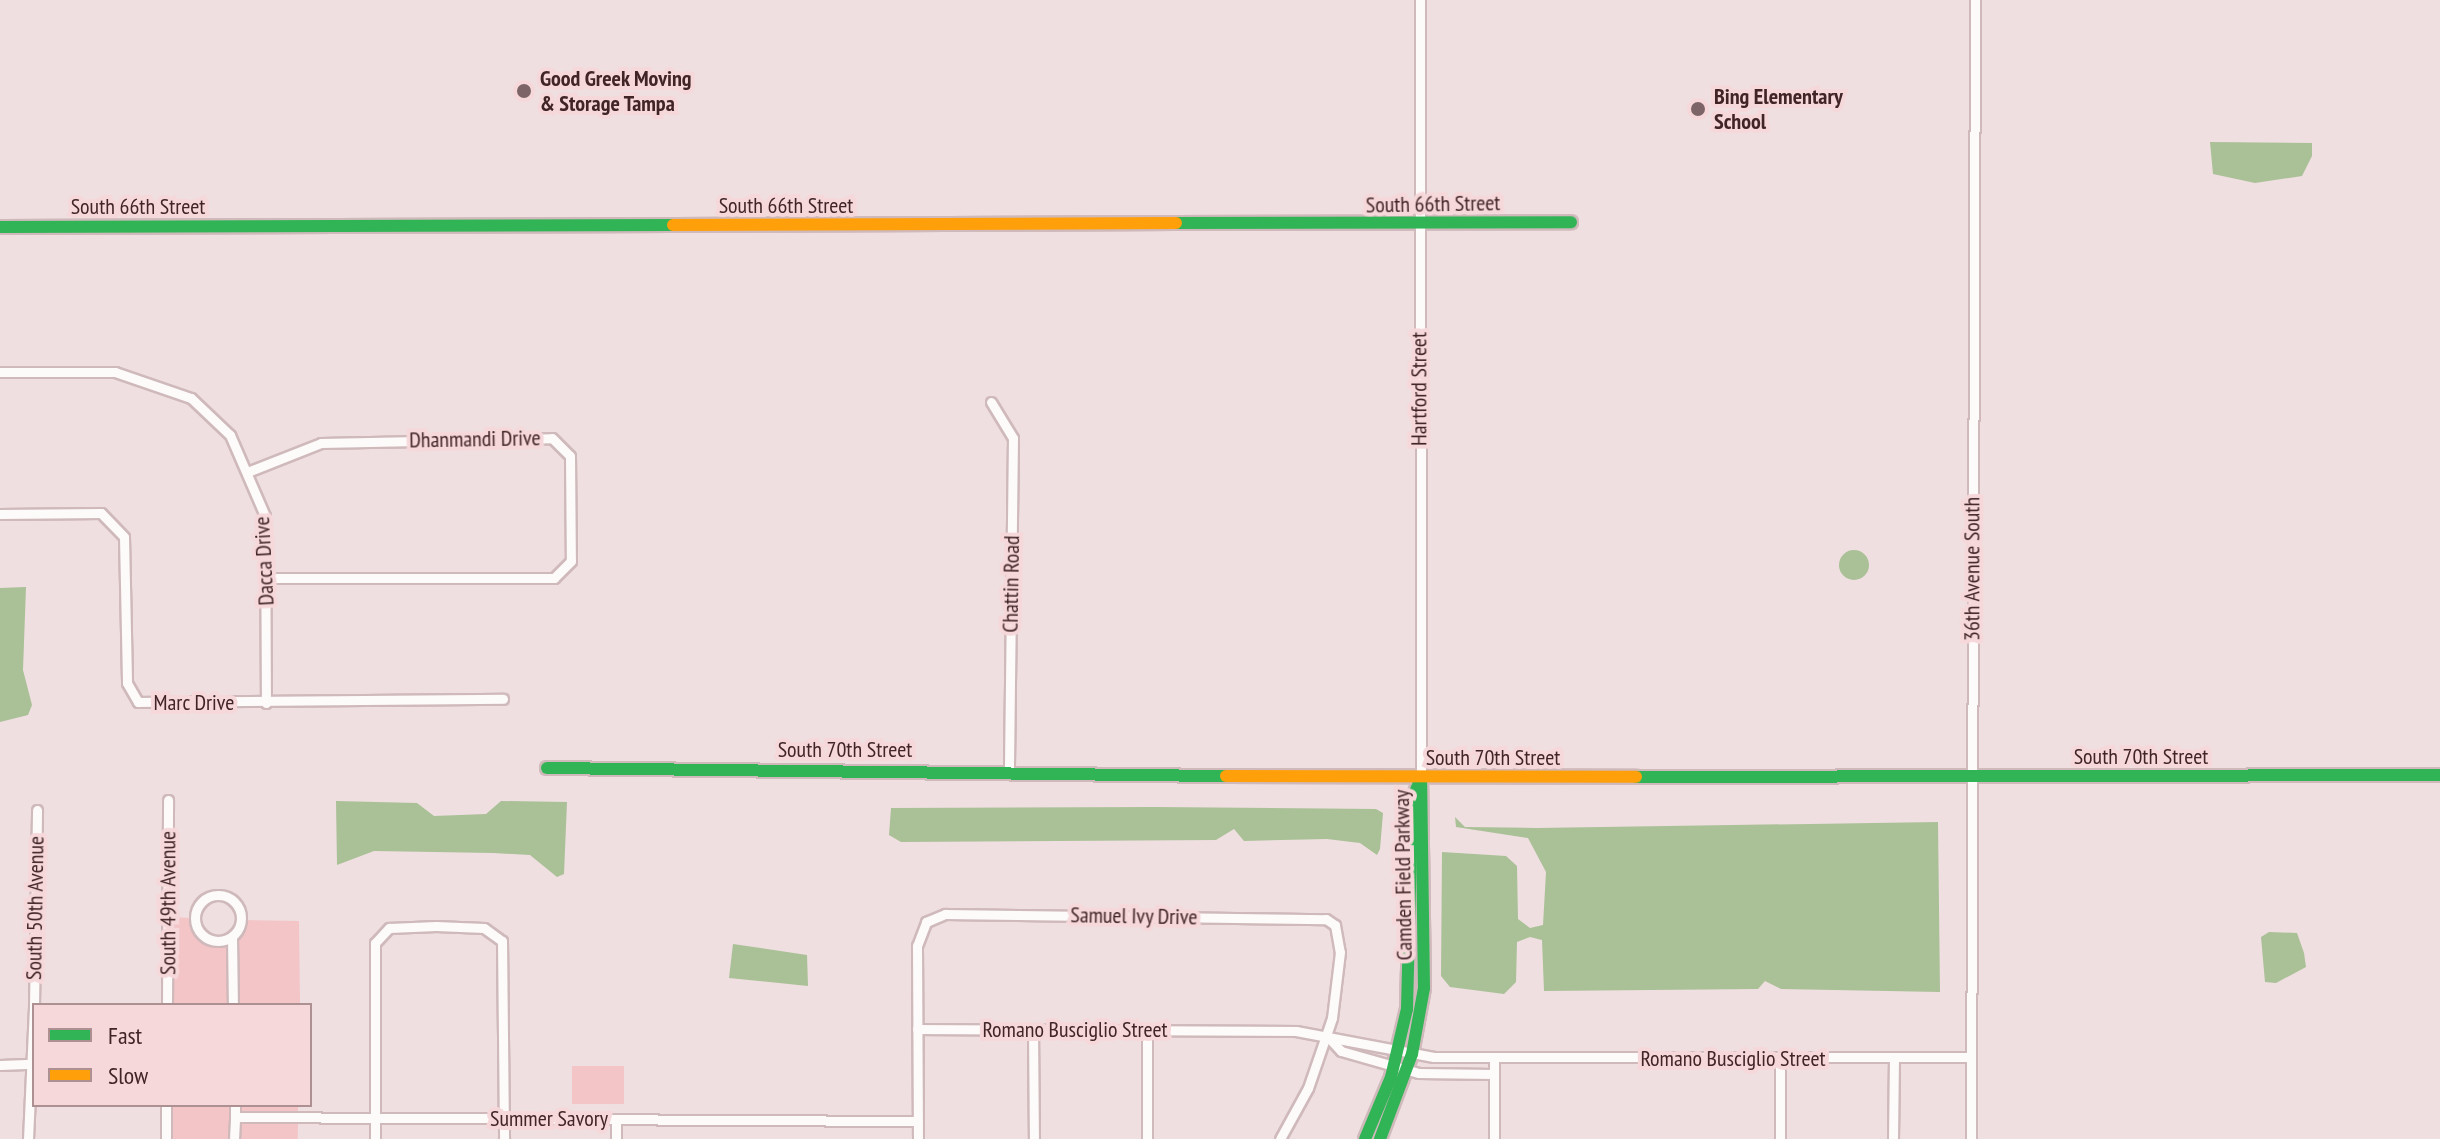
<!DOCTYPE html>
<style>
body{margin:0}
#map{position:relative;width:2440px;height:1139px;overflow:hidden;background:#efdfe0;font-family:"PT Sans Narrow",sans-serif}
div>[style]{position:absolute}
.green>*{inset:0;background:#f3c5c7;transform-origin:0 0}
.water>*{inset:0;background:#aac097}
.round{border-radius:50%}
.roads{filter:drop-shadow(2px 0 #cfb9bb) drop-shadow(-2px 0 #cfb9bb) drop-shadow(0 2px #cfb9bb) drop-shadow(0 -2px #cfb9bb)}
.street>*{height:9px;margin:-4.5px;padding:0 4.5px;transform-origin:4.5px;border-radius:4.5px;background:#fdfafa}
.street>.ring{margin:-4.5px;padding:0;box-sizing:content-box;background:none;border:9px solid #fdfafa;border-radius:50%}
.fast>*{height:12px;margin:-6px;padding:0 6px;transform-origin:6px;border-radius:6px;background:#30b455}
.slow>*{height:12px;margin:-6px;padding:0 6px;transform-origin:6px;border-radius:6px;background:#ff9f0a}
.dots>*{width:22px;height:22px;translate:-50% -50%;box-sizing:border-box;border:4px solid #f6d8da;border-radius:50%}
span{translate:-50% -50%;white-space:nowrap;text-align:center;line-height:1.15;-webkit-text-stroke:8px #f6d8da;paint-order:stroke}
.poi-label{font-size:22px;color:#402426;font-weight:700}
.left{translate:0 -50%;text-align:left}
.street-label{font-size:22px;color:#402426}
.legend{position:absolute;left:32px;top:1003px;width:280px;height:104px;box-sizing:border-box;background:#f6d8da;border:2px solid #ad9092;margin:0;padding:10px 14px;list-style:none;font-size:24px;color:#402426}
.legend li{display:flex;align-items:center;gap:16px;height:40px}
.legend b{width:40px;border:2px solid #ad9092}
</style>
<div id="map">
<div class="green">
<div style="clip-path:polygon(173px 917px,190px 918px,207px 944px,227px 945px,228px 1005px,173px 1005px)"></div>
<div style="clip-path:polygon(246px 920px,299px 921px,300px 1005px,238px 1005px,237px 939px)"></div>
<div style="left:572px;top:1066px;width:52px;height:38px"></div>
<div style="left:172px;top:1105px;width:57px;height:34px"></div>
<div style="left:240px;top:1105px;width:58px;height:8px"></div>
<div style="left:240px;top:1122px;width:58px;height:17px;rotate:1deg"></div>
</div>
<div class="water">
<div style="clip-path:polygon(2210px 142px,2312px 143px,2312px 156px,2302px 176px,2255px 183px,2213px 174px)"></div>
<div class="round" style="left:1839px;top:550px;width:30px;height:30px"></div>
<div style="clip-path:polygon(26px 587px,23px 670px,32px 705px,28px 715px,0 722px,0 588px)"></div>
<div style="clip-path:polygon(336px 801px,417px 803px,434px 816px,486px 814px,501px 801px,567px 802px,564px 874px,557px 877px,530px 855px,493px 853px,374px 851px,337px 865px)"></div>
<div style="clip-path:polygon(1155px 807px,1376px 809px,1383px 813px,1380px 849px,1377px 855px,1360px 843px,1327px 839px,1244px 841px,1234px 829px,1216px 840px,901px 842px,889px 835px,891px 808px)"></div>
<div style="clip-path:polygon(1455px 817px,1465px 827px,1537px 828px,1938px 822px,1940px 992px,1781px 989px,1765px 981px,1758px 989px,1544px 991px,1542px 940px,1530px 937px,1517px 942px,1516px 982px,1504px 994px,1450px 987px,1441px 976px,1442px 852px,1506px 856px,1517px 866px,1518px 919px,1530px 928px,1543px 925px,1546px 872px,1528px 838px,1456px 827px)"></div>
<div style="clip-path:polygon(2269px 932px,2297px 933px,2304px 953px,2306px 967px,2276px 983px,2265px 982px,2261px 937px)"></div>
<div style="clip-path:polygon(733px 944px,807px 955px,808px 986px,729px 978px)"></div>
</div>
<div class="roads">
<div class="street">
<div style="left:1420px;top:0;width:778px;rotate:89.93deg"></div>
<div style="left:0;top:372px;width:115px"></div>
<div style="left:115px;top:372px;width:80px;rotate:18.9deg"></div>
<div style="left:191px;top:398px;width:54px;rotate:43.5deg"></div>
<div style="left:230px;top:435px;width:88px;rotate:66.6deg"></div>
<div style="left:265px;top:516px;width:187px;rotate:89.7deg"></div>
<div style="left:991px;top:402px;width:42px;rotate:58.6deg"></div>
<div style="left:1013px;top:438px;width:333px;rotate:90.7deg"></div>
<div style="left:250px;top:471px;width:76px;rotate:-21.5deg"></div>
<div style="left:321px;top:443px;width:231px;rotate:-1.2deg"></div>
<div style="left:552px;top:438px;width:25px;rotate:45deg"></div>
<div style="left:570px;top:456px;width:105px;rotate:89.5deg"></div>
<div style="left:571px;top:561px;width:24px;rotate:135deg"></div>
<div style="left:554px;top:578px;width:286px;rotate:180deg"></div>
<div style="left:0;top:514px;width:101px;rotate:-0.6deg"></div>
<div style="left:101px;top:513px;width:33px;rotate:46deg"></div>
<div style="left:124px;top:537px;width:146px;rotate:88.8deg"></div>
<div style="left:127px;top:683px;width:22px;rotate:60deg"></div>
<div style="left:138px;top:702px;width:365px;rotate:-0.5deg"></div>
<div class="ring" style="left:195px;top:895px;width:37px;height:37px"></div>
<div style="left:232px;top:937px;width:68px;rotate:89.2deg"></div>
<div style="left:34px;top:1005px;width:195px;rotate:-89.1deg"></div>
<div style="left:167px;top:1005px;width:205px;rotate:-89.7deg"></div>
<div style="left:917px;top:1029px;width:379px;rotate:0.3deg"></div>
<div style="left:1296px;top:1031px;width:140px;rotate:10.7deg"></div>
<div style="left:1434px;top:1057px;width:537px"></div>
<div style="left:1033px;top:1030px;width:109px;rotate:89.5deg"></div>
<div style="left:1147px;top:1030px;width:109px;rotate:90deg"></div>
<div style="left:1328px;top:1037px;width:19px;rotate:47deg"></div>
<div style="left:1341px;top:1051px;width:81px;rotate:15.8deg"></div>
<div style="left:1419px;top:1073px;width:75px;rotate:0.8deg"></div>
<div style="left:1780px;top:1059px;width:80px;rotate:90deg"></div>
<div style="left:0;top:1065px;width:33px;rotate:-2deg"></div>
<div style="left:235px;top:1105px;width:12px;rotate:90deg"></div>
<div style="left:235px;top:1117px;width:683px;rotate:0.34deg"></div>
<div style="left:28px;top:1139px;width:133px;rotate:-87.4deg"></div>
<div style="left:166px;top:1139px;width:34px;rotate:-90deg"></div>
<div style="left:234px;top:1139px;width:22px;rotate:-87deg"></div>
<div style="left:375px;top:1139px;width:196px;rotate:-90deg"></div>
<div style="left:375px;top:943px;width:21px;rotate:-47deg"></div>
<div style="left:389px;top:928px;width:47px;rotate:-2.4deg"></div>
<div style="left:436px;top:926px;width:48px;rotate:2.4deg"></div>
<div style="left:484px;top:928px;width:22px;rotate:36deg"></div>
<div style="left:502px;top:941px;width:198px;rotate:89.4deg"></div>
<div style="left:616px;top:1139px;width:20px;rotate:-90deg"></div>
<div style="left:918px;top:1139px;width:193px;rotate:-90.3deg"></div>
<div style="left:917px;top:946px;width:26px;rotate:-69deg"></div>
<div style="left:926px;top:922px;width:21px;rotate:-23deg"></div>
<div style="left:945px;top:914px;width:381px;rotate:0.8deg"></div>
<div style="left:1326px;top:919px;width:11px;rotate:34deg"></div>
<div style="left:1335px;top:925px;width:27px;rotate:80deg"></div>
<div style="left:1340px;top:952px;width:66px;rotate:96.9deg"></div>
<div style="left:1332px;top:1018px;width:74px;rotate:108.9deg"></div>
<div style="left:1308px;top:1088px;width:58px;rotate:118.8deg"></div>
<div style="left:1494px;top:1139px;width:81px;rotate:-90deg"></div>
<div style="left:1893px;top:1139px;width:80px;rotate:-89.3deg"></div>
<div style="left:1971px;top:1139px;width:1139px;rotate:-89.8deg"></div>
</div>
<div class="fast">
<div style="left:1176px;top:223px;width:395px;rotate:-0.1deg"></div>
<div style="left:0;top:227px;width:673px;rotate:-0.17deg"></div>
<div style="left:547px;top:768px;width:679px;rotate:0.68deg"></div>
<div style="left:1636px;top:777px;width:804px;rotate:-0.14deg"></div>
<div style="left:1365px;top:1139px;width:67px;rotate:-67.2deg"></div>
<div style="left:1391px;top:1077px;width:70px;rotate:-76.8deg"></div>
<div style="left:1407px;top:1009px;width:209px;rotate:-88.6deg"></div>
<div style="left:1412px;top:800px;width:24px;rotate:-68deg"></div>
<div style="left:1380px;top:1139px;width:91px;rotate:-69.4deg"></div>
<div style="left:1412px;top:1054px;width:67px;rotate:-79.7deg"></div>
<div style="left:1424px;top:988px;width:210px;rotate:-90.8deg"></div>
</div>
<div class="slow">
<div style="left:673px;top:225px;width:503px;rotate:-0.23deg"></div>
<div style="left:1226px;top:776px;width:410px;rotate:0.1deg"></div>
</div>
</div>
<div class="dots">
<div style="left:524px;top:91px;background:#7d6567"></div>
<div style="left:1698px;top:109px;background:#7d6567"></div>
</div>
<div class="poi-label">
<span class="left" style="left:540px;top:91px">Good Greek Moving<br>&amp; Storage Tampa</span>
<span class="left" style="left:1714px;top:109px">Bing Elementary<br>School</span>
</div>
<div class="street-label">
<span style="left:1433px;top:204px;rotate:-1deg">South 66th Street</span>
<span style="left:786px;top:206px">South 66th Street</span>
<span style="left:138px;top:207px">South 66th Street</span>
<span style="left:1419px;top:389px;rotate:-90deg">Hartford Street</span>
<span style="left:475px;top:439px;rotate:-1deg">Dhanmandi Drive</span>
<span style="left:264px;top:561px;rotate:-93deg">Dacca Drive</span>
<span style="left:1972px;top:569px;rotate:-90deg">36th Avenue South</span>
<span style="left:1011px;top:584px;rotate:-89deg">Chattin Road</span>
<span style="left:194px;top:703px">Marc Drive</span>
<span style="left:845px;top:750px">South 70th Street</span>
<span style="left:2141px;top:757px">South 70th Street</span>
<span style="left:1493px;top:758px">South 70th Street</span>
<span style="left:1403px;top:875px;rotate:-91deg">Camden Field Parkway</span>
<span style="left:168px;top:903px;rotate:-90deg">South 49th Avenue</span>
<span style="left:35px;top:908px;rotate:-89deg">South 50th Avenue</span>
<span style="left:1134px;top:916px;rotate:1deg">Samuel Ivy Drive</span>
<span style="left:1075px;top:1030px">Romano Busciglio Street</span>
<span style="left:1733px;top:1059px">Romano Busciglio Street</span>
<span style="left:549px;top:1119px">Summer Savory</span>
</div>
<ul class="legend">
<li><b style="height:10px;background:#30b455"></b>Fast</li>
<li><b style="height:10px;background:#ff9f0a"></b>Slow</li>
</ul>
</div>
